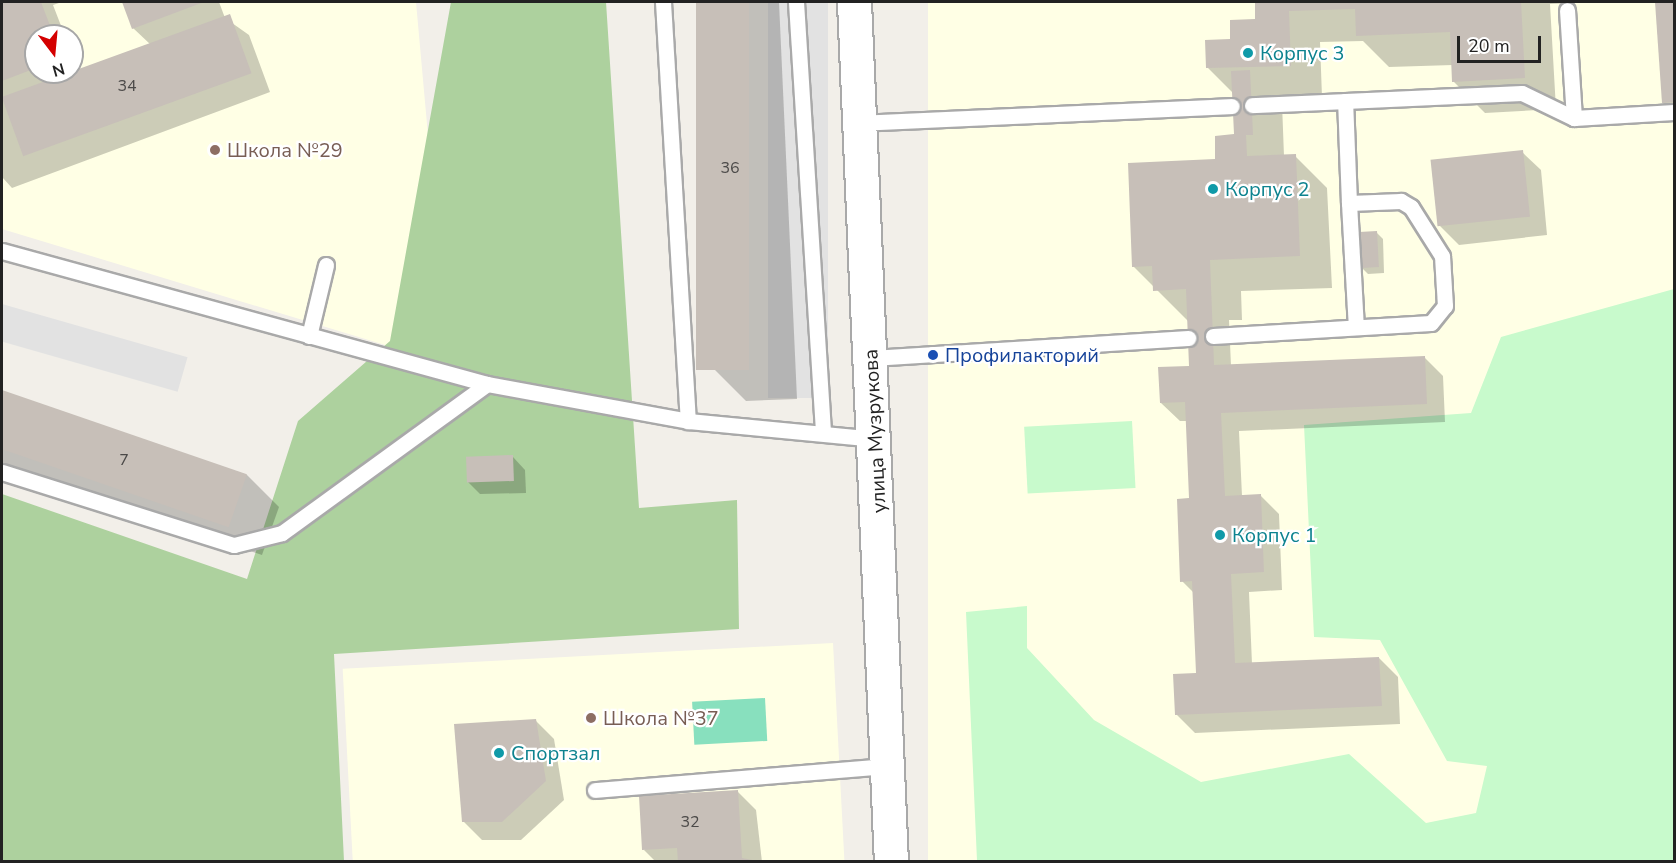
<!DOCTYPE html>
<meta charset="utf-8">
<style>
body{margin:0}
#map{position:relative;width:1676px;height:863px;overflow:hidden;background:#f2efe9;font-family:"Nunito Sans",sans-serif}
div>[style]{position:absolute}
.education>*{inset:0;background:#ffffe5;transform-origin:0 0}
.forest>*{inset:0;background:#add19e}
.park>*{inset:0;background:#c8facc;transform-origin:0 0}
.pitch>*{inset:0;background:#88e0be;transform-origin:0 0}
.parking>*{inset:0;background:#e2e2e2;transform-origin:0 0}
.shadow>*{inset:0;background:#0003}
.building>*{inset:0;background:#c7bfb8;transform-origin:0 0}
.roads{filter:drop-shadow(2px 0 #a9a9a9) drop-shadow(-2px 0 #a9a9a9) drop-shadow(0 2px #a9a9a9) drop-shadow(0 -2px #a9a9a9)}
.service>*{height:15px;margin:-7.5px;padding:0 7.5px;transform-origin:7.5px;border-radius:7.5px;background:#fff}
.tertiary>*{height:33px;margin:-16.5px;padding:0 16.5px;transform-origin:16.5px;border-radius:16.5px;background:#fff}
.dots>*{width:16px;height:16px;translate:-50% -50%;box-sizing:border-box;border:3px solid #fff;border-radius:50%}
span{translate:-50% -50%;white-space:nowrap;text-align:center;line-height:1.15;-webkit-text-stroke:4.5px #fff;paint-order:stroke}
.number-label{font-size:16px;color:#4b4948}
.number-label span{-webkit-text-stroke-width:0}
.culture-label{font-size:20px;color:#0d838f}
.left{translate:0 -50%;text-align:left}
.education-label{font-size:20px;color:#785e54}
.transit-label{font-size:20px;color:#164399}
.street-label{font-size:20px;color:#222}
.frame{position:absolute;inset:0;border:3px solid #222;pointer-events:none}
.north{position:absolute;left:24px;top:24px;width:60px;height:60px;box-sizing:border-box;background:#fff;border:2px solid #a7a7a7;border-radius:50%;rotate:164deg;font-size:16px;font-weight:700;line-height:24px;text-align:center;color:#222}
.north::after{content:'';display:block;margin:auto;width:21px;height:27px;background:#d40000;clip-path:polygon(50% 0,100% 100%,50% 72%,0 100%)}
.scale{position:absolute;left:1457px;top:36px;width:84px;height:27px;box-sizing:border-box;border:3px solid #222;border-top:0;padding-left:8px;font-size:18px;line-height:21px;white-space:nowrap;color:#222;-webkit-text-stroke:4px #fff;paint-order:stroke}
</style>
<div id="map">
<div class="education">
<div style="clip-path:polygon(evenodd,2px 2px,416px 2px,446px 335px,428px 358px,2px 229px,2px 2px,36px 36px,72px 36px,72px 72px,36px 72px,36px 36px)"></div>
<div style="left:928px;top:2px;width:746px;height:860px"></div>
<div style="left:833px;top:643px;width:218px;height:491px;rotate:87deg"></div>
</div>
<div class="forest">
<div style="clip-path:polygon(451px 2px,606px 2px,639px 508px,737px 500px,739px 629px,334px 654px,344px 861px,2px 862px,2px 494px,247px 579px,298px 421px,390px 341px)"></div>
</div>
<div class="park">
<div style="clip-path:polygon(1674px 289px,1674px 861px,977px 861px,966px 612px,1027px 606px,1027px 648px,1094px 720px,1201px 782px,1349px 754px,1426px 823px,1476px 813px,1487px 766px,1447px 761px,1380px 640px,1314px 637px,1304px 425px,1471px 413px,1501px 337px)"></div>
<div style="left:1132px;top:421px;width:67px;height:108px;rotate:87deg"></div>
</div>
<div class="pitch">
<div style="left:765px;top:698px;width:43px;height:73px;rotate:87deg"></div>
</div>
<div class="parking">
<div style="left:768px;top:2px;width:60px;height:396px"></div>
<div style="left:2px;top:304px;width:193px;height:36px;rotate:16deg"></div>
</div>
<div class="shadow">
<div style="clip-path:polygon(2px 2px,62px 2px,53px 5px,65px 36px,36px 36px,36px 72px,72px 72px,72px 55px,78px 72px,151px 45px,133px 28px,123px 2px,219px 2px,225px 18px,249px 35px,270px 92px,12px 188px,2px 177px)"></div>
<div style="clip-path:polygon(697px 2px,779px 2px,797px 399px,746px 401px,714px 369px)"></div>
<div style="clip-path:polygon(1256px 2px,1602px 2px,1550px 4px,1556px 109px,1485px 113px,1453px 81px,1453px 65px,1389px 67px,1363px 41px,1320px 42px,1322px 97px,1282px 103px,1284px 156px,1295px 156px,1327px 188px,1332px 288px,1241px 291px,1242px 320px,1229px 320px,1231px 366px,1425px 358px,1443px 376px,1445px 422px,1239px 431px,1242px 496px,1260px 495px,1279px 514px,1282px 590px,1249px 592px,1252px 664px,1379px 658px,1398px 677px,1400px 724px,1195px 733px,1176px 714px,1198px 674px,1194px 593px,1182px 581px,1191px 499px,1188px 421px,1180px 421px,1161px 403px,1191px 367px,1189px 322px,1133px 266px,1235px 136px,1233px 93px,1208px 68px,1257px 21px)"></div>
<div style="clip-path:polygon(1656px 2px,1674px 2px,1674px 114px,1663px 103px)"></div>
<div style="clip-path:polygon(1522px 152px,1541px 170px,1547px 235px,1459px 245px,1440px 226px)"></div>
<div style="clip-path:polygon(1377px 233px,1383px 239px,1384px 273px,1368px 274px,1362px 268px)"></div>
<div style="clip-path:polygon(2px 392px,247px 475px,279px 507px,262px 555px,2px 466px)"></div>
<div style="clip-path:polygon(513px 457px,525px 470px,526px 493px,480px 494px,467px 481px)"></div>
<div style="clip-path:polygon(535px 720px,554px 739px,564px 800px,521px 840px,482px 840px,463px 821px)"></div>
<div style="clip-path:polygon(738px 792px,756px 810px,762px 862px,656px 862px,644px 850px)"></div>
</div>
<div class="building">
<div style="clip-path:polygon(2px 2px,41px 2px,54px 36px,36px 36px,36px 68px,2px 81px)"></div>
<div style="clip-path:polygon(122px 2px,204px 2px,132px 29px)"></div>
<div style="left:696px;top:2px;width:53px;height:368px"></div>
<div style="clip-path:polygon(1255px 2px,1521px 2px,1525px 78px,1452px 82px,1450px 32px,1356px 36px,1355px 9px,1289px 11px,1291px 66px,1206px 68px,1205px 40px,1230px 39px,1230px 20px,1255px 19px)"></div>
<div style="clip-path:polygon(1655px 2px,1674px 2px,1674px 102px,1662px 103px)"></div>
<div style="left:230px;top:14px;width:63px;height:243px;rotate:70deg"></div>
<div style="clip-path:polygon(1250px 70px,1253px 135px,1246px 135px,1247px 156px,1296px 154px,1300px 256px,1210px 260px,1214px 365px,1425px 356px,1427px 404px,1221px 413px,1225px 496px,1261px 494px,1264px 572px,1231px 574px,1235px 663px,1379px 657px,1382px 706px,1175px 715px,1173px 674px,1196px 673px,1192px 581px,1180px 582px,1177px 499px,1189px 498px,1185px 402px,1160px 403px,1158px 367px,1189px 366px,1186px 289px,1153px 291px,1152px 266px,1132px 267px,1128px 163px,1215px 159px,1215px 136px,1234px 134px,1231px 71px)"></div>
<div style="left:1523px;top:150px;width:67px;height:93px;rotate:84deg"></div>
<div style="left:1377px;top:231px;width:36px;height:18px;rotate:87deg"></div>
<div style="left:2px;top:390px;width:259px;height:56px;rotate:19deg"></div>
<div style="left:513px;top:455px;width:26px;height:47px;rotate:88deg"></div>
<div style="clip-path:polygon(536px 719px,546px 781px,502px 822px,462px 822px,454px 724px)"></div>
<div style="clip-path:polygon(738px 790px,742px 858px,762px 862px,678px 862px,677px 848px,642px 850px,639px 796px)"></div>
</div>
<div class="roads">
<div class="service">
<div style="left:663px;top:2px;width:420px;rotate:86.6deg"></div>
<div style="left:796px;top:2px;width:431px;rotate:86.4deg"></div>
<div style="left:1345px;top:101px;width:177px;rotate:-2.6deg"></div>
<div style="left:1522px;top:93px;width:58px;rotate:25.7deg"></div>
<div style="left:1574px;top:118px;width:108px;rotate:-93.7deg"></div>
<div style="left:1574px;top:118px;width:100px;rotate:-3.4deg"></div>
<div style="left:859px;top:123px;width:373px;rotate:-2.6deg"></div>
<div style="left:1349px;top:203px;width:124px;rotate:86.8deg"></div>
<div style="left:2px;top:251px;width:503px;rotate:15.34deg"></div>
<div style="left:487px;top:384px;width:204px;rotate:10.4deg"></div>
<div style="left:688px;top:421px;width:189px;rotate:5.5deg"></div>
<div style="left:309px;top:336px;width:73px;rotate:-76.5deg"></div>
<div style="left:1213px;top:336px;width:218px;rotate:-3.4deg"></div>
<div style="left:1431px;top:323px;width:22px;rotate:-51deg"></div>
<div style="left:1445px;top:306px;width:50px;rotate:-93.4deg"></div>
<div style="left:1442px;top:256px;width:58px;rotate:-122.3deg"></div>
<div style="left:1411px;top:207px;width:12px;rotate:-149deg"></div>
<div style="left:1401px;top:201px;width:52px;rotate:177.8deg"></div>
<div style="left:1349px;top:203px;width:102px;rotate:-92.2deg"></div>
<div style="left:1345px;top:101px;width:93px;rotate:177.5deg"></div>
<div style="left:871px;top:358px;width:318px;rotate:-3.6deg"></div>
<div style="left:2px;top:472px;width:243px;rotate:17.5deg"></div>
<div style="left:234px;top:545px;width:49px;rotate:-14deg"></div>
<div style="left:282px;top:533px;width:253px;rotate:-36deg"></div>
<div style="left:595px;top:790px;width:294px;rotate:-4.7deg"></div>
</div>
<div class="tertiary">
<div style="left:854px;top:2px;width:861px;rotate:87.54deg"></div>
</div>
</div>
<div class="dots">
<div style="left:1248px;top:53px;background:#0f9aa8"></div>
<div style="left:215px;top:150px;background:#8d6e63"></div>
<div style="left:1213px;top:189px;background:#0f9aa8"></div>
<div style="left:933px;top:355px;background:#1a4fb4"></div>
<div style="left:1220px;top:535px;background:#0f9aa8"></div>
<div style="left:591px;top:718px;background:#8d6e63"></div>
<div style="left:499px;top:753px;background:#0f9aa8"></div>
</div>
<div class="number-label">
<span style="left:127px;top:86px">34</span>
<span style="left:730px;top:168px">36</span>
<span style="left:124px;top:460px">7</span>
<span style="left:690px;top:822px">32</span>
</div>
<div class="culture-label">
<span class="left" style="left:1260px;top:53px">Корпус 3</span>
<span class="left" style="left:1225px;top:189px">Корпус 2</span>
<span class="left" style="left:1232px;top:535px">Корпус 1</span>
<span class="left" style="left:511px;top:753px">Спортзал</span>
</div>
<div class="education-label">
<span class="left" style="left:227px;top:150px">Школа №29</span>
<span class="left" style="left:603px;top:718px">Школа №37</span>
</div>
<div class="transit-label">
<span class="left" style="left:945px;top:355px">Профилакторий</span>
</div>
<div class="street-label">
<span style="left:875px;top:431px;rotate:-93deg">улица Музрукова</span>
</div>
<div class="frame"></div>
<div class="north">N</div>
<div class="scale">20 m</div>
</div>
